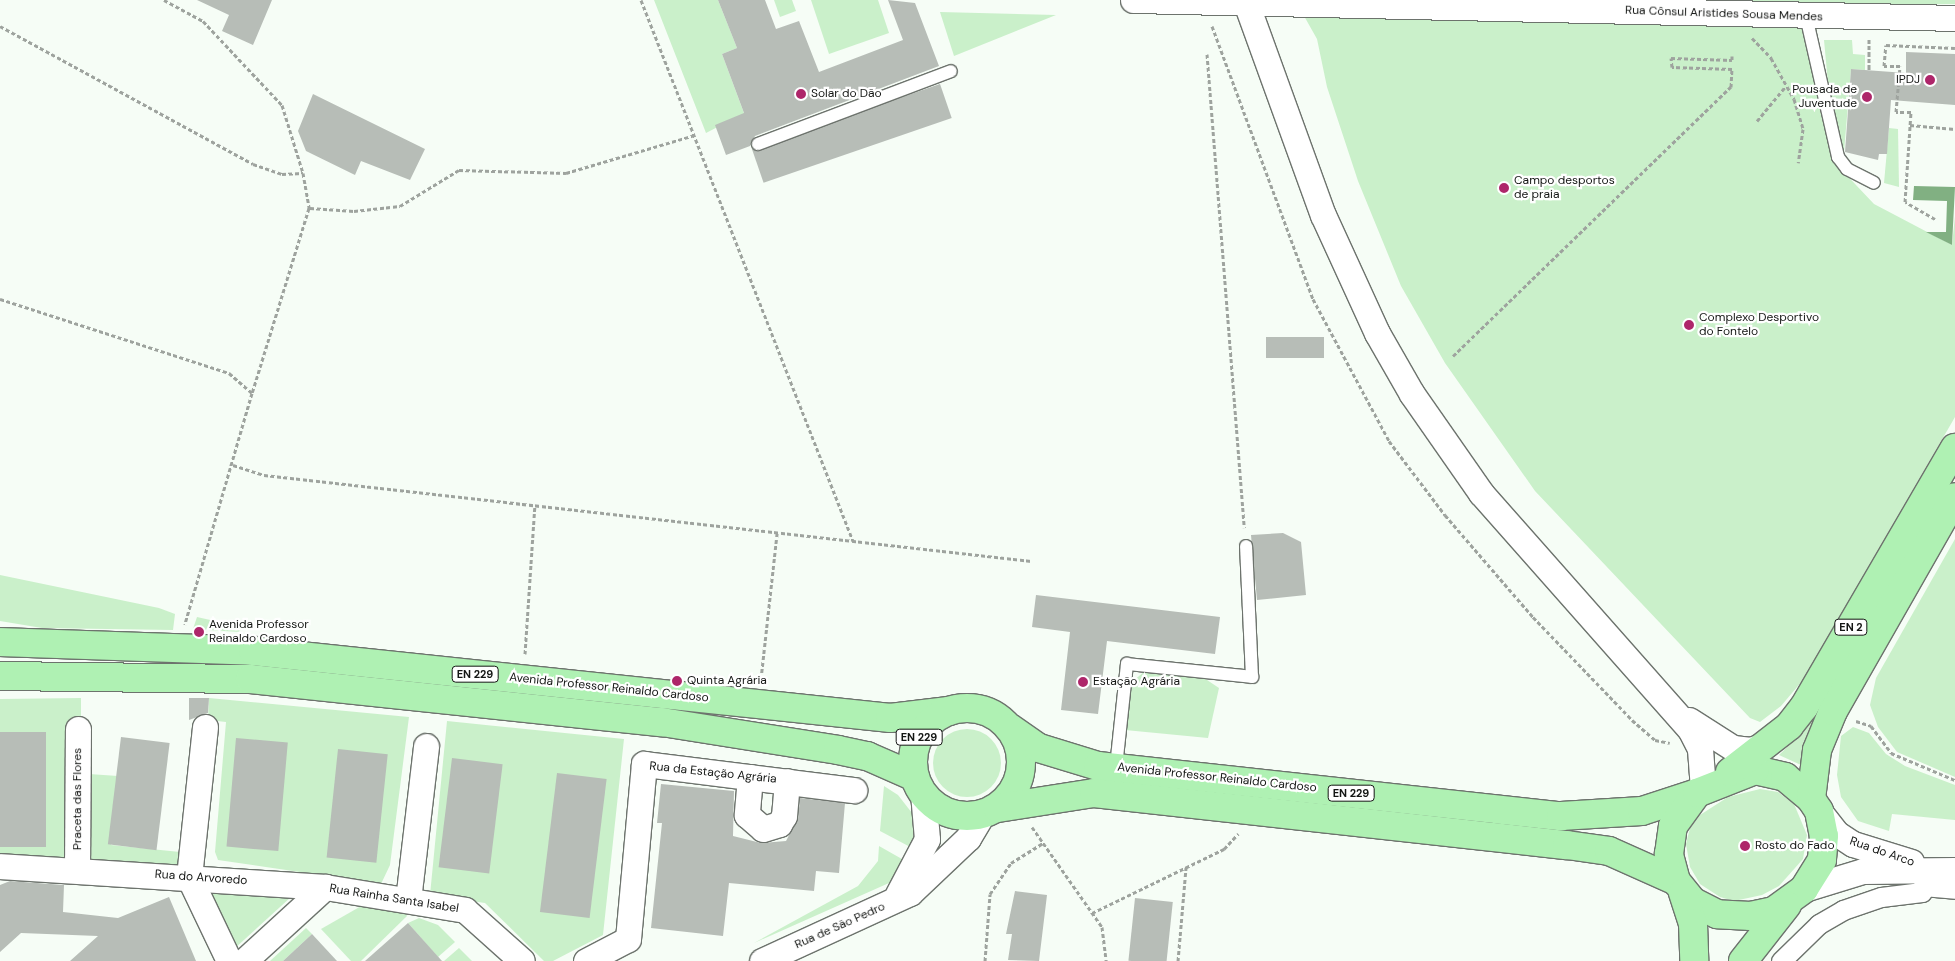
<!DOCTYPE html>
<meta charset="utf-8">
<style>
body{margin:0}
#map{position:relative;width:1955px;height:961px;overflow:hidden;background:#f6fdf6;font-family:"DM Sans",sans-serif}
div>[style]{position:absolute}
.green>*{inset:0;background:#caf0ca}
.round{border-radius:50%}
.water>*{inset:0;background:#81b082}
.building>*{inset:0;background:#b7bdb7;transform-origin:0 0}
.path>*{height:3px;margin-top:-1.5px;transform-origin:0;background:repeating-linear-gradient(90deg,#9ea39e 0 4px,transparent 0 6.5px)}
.roads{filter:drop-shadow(1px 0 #6d736d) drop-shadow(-1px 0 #6d736d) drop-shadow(0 1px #6d736d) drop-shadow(0 -1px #6d736d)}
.service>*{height:12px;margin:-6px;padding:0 6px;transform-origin:6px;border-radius:6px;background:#fff}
.pedestrian>*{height:19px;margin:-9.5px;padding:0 9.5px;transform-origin:9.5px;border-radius:9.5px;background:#fff}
.minor>*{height:25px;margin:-12.5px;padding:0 12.5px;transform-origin:12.5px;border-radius:12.5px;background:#fff}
.primary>*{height:28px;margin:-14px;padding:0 14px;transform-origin:14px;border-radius:14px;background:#aff1b3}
.primary>.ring{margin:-14px;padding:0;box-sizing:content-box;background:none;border:28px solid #aff1b3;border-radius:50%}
.dots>*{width:14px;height:14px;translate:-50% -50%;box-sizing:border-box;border:2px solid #fff;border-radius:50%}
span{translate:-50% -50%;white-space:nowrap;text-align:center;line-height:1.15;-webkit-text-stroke:4.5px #fff;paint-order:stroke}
.shield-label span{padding:1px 4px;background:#fff;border:1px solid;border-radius:4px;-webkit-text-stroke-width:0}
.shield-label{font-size:11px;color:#141614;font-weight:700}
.street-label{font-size:12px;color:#141614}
.poi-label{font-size:12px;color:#141614}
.right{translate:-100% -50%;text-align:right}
.left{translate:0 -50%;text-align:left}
</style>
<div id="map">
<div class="green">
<div style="clip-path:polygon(654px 0,718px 0,737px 48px,722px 54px,748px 124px,739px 116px,706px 133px)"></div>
<div style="clip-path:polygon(774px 0,792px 0,796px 11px,780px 17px)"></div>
<div style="clip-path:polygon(811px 0,878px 0,889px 33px,829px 54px)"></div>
<div style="clip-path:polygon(1295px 0,1955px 0,1955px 4px,1816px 5px,1818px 71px,1838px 166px,1874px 204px,1952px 245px,1955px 216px,1955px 417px,1803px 680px,1781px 706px,1760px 722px,1750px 718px,1535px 491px,1445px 363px,1401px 286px,1358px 181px,1327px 87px,1317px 39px)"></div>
<div style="clip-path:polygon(940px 12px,1056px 15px,954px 56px)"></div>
<div style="clip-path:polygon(1824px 40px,1852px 40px,1853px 54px,1865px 55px,1865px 70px,1851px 69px,1844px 152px,1830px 105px)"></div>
<div style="clip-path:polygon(1889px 128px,1898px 129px,1899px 187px,1884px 183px)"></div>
<div style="clip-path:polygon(1955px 539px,1955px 777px,1897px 752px,1878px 727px,1870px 705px,1876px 678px)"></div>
<div style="clip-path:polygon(0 575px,159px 608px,175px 614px,173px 630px,42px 628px,0 621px)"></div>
<div style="clip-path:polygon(197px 617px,241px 627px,239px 632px,193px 629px)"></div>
<div style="clip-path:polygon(1146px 670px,1204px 678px,1219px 688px,1208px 738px,1125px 730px,1131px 683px)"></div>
<div style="clip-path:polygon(81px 698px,81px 722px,67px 722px,67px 864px,0 861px,0 699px)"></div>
<div style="clip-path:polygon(209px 698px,409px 717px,390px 865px,381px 884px,218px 860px,215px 852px,226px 722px,208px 720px)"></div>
<div style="clip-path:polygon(1816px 707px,1820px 709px,1801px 765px,1779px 755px,1804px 731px)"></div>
<div style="clip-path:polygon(447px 721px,624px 739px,603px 935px,553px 961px,544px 961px,485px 903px,430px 895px)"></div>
<div style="clip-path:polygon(1853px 727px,1869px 733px,1886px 754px,1905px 766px,1955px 785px,1955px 820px,1892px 814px,1889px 831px,1858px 821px,1841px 797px,1837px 775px,1841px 736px)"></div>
<div class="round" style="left:933px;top:729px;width:68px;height:68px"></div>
<div style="clip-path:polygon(89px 774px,118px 776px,111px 845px,180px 852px,178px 869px,91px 860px)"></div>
<div style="clip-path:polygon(884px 786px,898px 795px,912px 813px,914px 849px,880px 831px)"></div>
<div style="clip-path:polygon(1760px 789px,1778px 792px,1794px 804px,1807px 835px,1803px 859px,1779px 886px,1762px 895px,1734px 901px,1720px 897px,1700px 884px,1690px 867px,1686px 844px,1690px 828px,1700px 815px,1728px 797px)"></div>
<div style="clip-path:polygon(879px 846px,909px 863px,889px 883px,754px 943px,858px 886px,878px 861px)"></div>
<div style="clip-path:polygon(208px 887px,291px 897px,234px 949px)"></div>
<div style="clip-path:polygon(363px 905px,404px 911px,407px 916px,361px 961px,351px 961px,321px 929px)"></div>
<div style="clip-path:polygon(419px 918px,438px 925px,455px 942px,438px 957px,408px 923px)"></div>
<div style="clip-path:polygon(306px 928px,312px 934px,283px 961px,270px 961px)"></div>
<div style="clip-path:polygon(459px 948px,472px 961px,444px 961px)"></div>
</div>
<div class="water">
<div style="clip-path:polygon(1914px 186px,1955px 187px,1952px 245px,1926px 232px,1946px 232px,1947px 201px,1913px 200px)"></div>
</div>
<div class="building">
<div style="clip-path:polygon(197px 0,272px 0,253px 45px,222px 31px,229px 15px)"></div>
<div style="clip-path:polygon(718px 0,765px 0,776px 29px,799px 21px,819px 72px,903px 40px,888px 0,915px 3px,939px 66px,755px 136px,750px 146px,726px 155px,715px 125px,744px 113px,722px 54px,737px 48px)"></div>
<div style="clip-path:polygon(1906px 52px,1955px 54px,1955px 105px,1891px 100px,1887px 154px,1879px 154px,1878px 160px,1845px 152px,1851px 69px,1906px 73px)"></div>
<div style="left:940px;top:84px;width:36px;height:199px;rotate:71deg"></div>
<div style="clip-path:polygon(313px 94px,425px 149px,410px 180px,361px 161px,355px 175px,306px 151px,298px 131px)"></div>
<div style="left:1266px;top:337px;width:58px;height:21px"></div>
<div style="clip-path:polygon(1283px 533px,1301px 542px,1306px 595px,1257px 600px,1251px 535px)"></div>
<div style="clip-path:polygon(1036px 595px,1220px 617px,1215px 654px,1107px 641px,1098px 714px,1061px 710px,1070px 632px,1032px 627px)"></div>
<div style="clip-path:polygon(189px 698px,209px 698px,208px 713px,189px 720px)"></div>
<div style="left:0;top:732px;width:46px;height:115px"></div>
<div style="left:121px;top:737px;width:49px;height:108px;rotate:7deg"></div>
<div style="left:236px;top:738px;width:52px;height:109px;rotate:5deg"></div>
<div style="left:338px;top:749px;width:50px;height:109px;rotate:6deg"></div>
<div style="left:452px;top:758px;width:51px;height:110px;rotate:7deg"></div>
<div style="left:557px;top:773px;width:50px;height:140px;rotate:7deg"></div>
<div style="clip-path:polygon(661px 784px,734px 791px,733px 836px,761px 843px,786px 841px,798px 818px,800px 798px,845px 803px,839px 873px,816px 871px,814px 891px,729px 883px,723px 936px,651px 928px,662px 823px,657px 823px)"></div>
<div style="clip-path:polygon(10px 881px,64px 885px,63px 912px,118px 918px,169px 897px,196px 961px,70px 961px,98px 936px,21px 933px,0 952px,0 885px)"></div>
<div style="clip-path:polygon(1015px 891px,1047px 895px,1039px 961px,1008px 960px,1012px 934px,1006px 934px)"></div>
<div style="left:1135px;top:898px;width:38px;height:63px;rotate:6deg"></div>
<div style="clip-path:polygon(408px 923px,442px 961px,365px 961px)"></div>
<div style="clip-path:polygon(312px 934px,337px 961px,283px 961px)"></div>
</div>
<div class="path">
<div style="left:164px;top:0;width:44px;rotate:28.3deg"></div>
<div style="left:203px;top:21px;width:115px;rotate:46.8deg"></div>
<div style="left:282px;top:105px;width:71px;rotate:72.8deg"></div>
<div style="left:303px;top:173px;width:36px;rotate:80deg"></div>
<div style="left:309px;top:208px;width:194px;rotate:107.1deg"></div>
<div style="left:641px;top:0;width:581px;rotate:68.6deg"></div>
<div style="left:0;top:26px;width:288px;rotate:28.6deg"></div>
<div style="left:253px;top:164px;width:31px;rotate:19deg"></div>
<div style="left:282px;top:174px;width:21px;rotate:-3deg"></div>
<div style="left:1212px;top:26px;width:291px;rotate:69.7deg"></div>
<div style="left:1313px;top:299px;width:161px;rotate:61.8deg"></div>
<div style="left:1389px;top:441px;width:93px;rotate:52.9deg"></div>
<div style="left:1445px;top:515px;width:135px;rotate:49.2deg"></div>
<div style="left:1533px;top:617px;width:143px;rotate:46.1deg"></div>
<div style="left:1632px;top:720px;width:30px;rotate:41deg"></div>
<div style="left:1655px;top:740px;width:15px;rotate:11deg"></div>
<div style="left:1752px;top:38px;width:28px;rotate:46deg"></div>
<div style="left:1771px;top:58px;width:47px;rotate:60.7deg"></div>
<div style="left:1794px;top:99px;width:31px;rotate:73deg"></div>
<div style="left:1803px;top:129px;width:34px;rotate:98deg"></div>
<div style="left:1869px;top:39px;width:31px;rotate:90deg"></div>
<div style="left:1207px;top:54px;width:475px;rotate:85.5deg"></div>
<div style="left:1757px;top:121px;width:45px;rotate:-50.4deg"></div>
<div style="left:1910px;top:125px;width:45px;rotate:5.1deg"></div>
<div style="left:310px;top:208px;width:44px;rotate:3.9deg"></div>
<div style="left:354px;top:211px;width:46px;rotate:-6.2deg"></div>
<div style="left:400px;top:206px;width:69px;rotate:-31.4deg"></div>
<div style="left:459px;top:170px;width:107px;rotate:1.6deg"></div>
<div style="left:566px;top:173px;width:134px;rotate:-16.4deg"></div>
<div style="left:1935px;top:219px;width:34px;rotate:-150deg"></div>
<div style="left:1905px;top:202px;width:90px;rotate:-86.2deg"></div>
<div style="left:1911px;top:112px;width:15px;rotate:180deg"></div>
<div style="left:1896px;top:112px;width:46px;rotate:-85deg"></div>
<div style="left:1900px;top:66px;width:16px;rotate:180deg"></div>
<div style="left:1884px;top:66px;width:21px;rotate:-85deg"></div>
<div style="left:1886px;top:45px;width:69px;rotate:2.5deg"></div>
<div style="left:0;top:299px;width:241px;rotate:17.9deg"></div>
<div style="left:229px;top:373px;width:30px;rotate:41deg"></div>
<div style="left:252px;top:393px;width:241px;rotate:106.2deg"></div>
<div style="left:1453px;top:356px;width:387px;rotate:-44.1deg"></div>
<div style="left:1731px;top:87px;width:18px;rotate:-87deg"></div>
<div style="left:1732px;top:69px;width:60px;rotate:-178.1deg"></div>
<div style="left:1672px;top:67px;width:9px;rotate:-96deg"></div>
<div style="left:1671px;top:58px;width:61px;rotate:1.9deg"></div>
<div style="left:1732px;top:60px;width:4px;rotate:-90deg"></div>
<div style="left:233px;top:465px;width:33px;rotate:18deg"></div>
<div style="left:264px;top:475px;width:772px;rotate:6.4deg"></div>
<div style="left:525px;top:654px;width:149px;rotate:-86.2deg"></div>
<div style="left:761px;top:679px;width:147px;rotate:-83.7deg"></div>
<div style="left:1856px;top:721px;width:16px;rotate:18deg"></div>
<div style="left:1871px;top:726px;width:34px;rotate:53deg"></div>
<div style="left:1891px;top:753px;width:69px;rotate:22.9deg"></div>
<div style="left:1032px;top:827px;width:122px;rotate:55deg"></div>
<div style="left:1102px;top:927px;width:34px;rotate:83deg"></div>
<div style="left:1092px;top:913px;width:147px;rotate:-25.9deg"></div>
<div style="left:1224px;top:849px;width:21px;rotate:-47deg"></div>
<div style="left:985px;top:961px;width:67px;rotate:-85.7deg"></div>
<div style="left:990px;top:894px;width:37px;rotate:-56deg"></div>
<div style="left:1011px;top:863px;width:38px;rotate:-32deg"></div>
<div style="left:1178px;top:961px;width:94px;rotate:-85.1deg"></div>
</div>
<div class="roads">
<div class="service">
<div style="left:1806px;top:16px;width:145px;rotate:77.2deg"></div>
<div style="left:1838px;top:157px;width:15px;rotate:53deg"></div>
<div style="left:1847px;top:169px;width:30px;rotate:27deg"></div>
<div style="left:758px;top:144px;width:206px;rotate:-20.7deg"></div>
<div style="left:1116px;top:767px;width:104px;rotate:-83.9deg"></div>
<div style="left:1127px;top:664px;width:126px;rotate:5.9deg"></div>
<div style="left:1252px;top:677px;width:131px;rotate:-92.6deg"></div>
</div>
<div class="pedestrian">
<div style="left:1781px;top:961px;width:53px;rotate:-44.2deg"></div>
<div style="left:1819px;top:924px;width:28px;rotate:-30deg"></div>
<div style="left:1843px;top:910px;width:40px;rotate:-18.9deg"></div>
<div style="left:1881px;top:897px;width:41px;rotate:-7deg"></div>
<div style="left:1922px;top:892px;width:6px;rotate:-81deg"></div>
<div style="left:1923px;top:886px;width:32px;rotate:5deg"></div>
</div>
<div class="minor">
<div style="left:1133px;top:0;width:822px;rotate:1.25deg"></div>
<div style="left:1245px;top:0;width:229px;rotate:70.1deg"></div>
<div style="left:1323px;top:215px;width:130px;rotate:65.4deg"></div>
<div style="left:1377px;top:333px;width:70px;rotate:60.2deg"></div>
<div style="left:1412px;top:394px;width:121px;rotate:55.1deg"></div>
<div style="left:1481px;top:493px;width:315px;rotate:48.5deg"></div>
<div style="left:1690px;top:729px;width:22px;rotate:63deg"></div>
<div style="left:1700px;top:749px;width:40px;rotate:85.7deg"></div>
<div style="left:1689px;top:720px;width:52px;rotate:32.5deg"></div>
<div style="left:1733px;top:748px;width:18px;rotate:6deg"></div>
<div style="left:1751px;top:750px;width:17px;rotate:-21deg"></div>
<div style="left:205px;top:727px;width:151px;rotate:96.1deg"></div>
<div style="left:189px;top:877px;width:93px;rotate:64.5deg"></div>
<div style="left:750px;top:777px;width:38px;rotate:95deg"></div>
<div style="left:747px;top:815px;width:21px;rotate:41deg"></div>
<div style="left:763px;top:829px;width:17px;rotate:-17deg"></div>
<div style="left:779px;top:824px;width:9px;rotate:-58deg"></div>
<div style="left:784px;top:816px;width:35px;rotate:-85deg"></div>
<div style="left:1819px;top:811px;width:28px;rotate:52deg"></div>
<div style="left:1836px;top:833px;width:20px;rotate:33deg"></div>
<div style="left:1853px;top:844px;width:61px;rotate:17.2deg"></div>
<div style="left:0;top:866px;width:326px;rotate:3.7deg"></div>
<div style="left:77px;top:869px;width:140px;rotate:-89.6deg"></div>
<div style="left:1804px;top:889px;width:62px;rotate:-17deg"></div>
<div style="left:1863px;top:871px;width:92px;rotate:-0.6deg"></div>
<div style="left:898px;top:894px;width:62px;rotate:-62.2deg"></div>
<div style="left:927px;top:839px;width:46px;rotate:-95deg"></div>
<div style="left:408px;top:900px;width:155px;rotate:-83.3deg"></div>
<div style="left:244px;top:961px;width:110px;rotate:-42.4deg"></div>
<div style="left:325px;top:887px;width:142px;rotate:9.3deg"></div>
<div style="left:465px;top:910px;width:76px;rotate:41.8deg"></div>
<div style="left:586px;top:961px;width:47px;rotate:-27.6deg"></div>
<div style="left:628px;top:939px;width:176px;rotate:-84.8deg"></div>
<div style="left:644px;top:764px;width:212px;rotate:7.1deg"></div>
<div style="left:762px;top:961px;width:163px;rotate:-24.7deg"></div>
<div style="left:910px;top:893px;width:80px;rotate:-43.5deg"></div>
<div style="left:968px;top:838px;width:27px;rotate:-59deg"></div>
</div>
<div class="primary">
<div style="left:0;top:642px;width:253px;rotate:2deg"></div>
<div style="left:253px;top:651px;width:641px;rotate:6deg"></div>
<div style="left:890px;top:718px;width:59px;rotate:-6.8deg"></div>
<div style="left:0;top:676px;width:250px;rotate:0.7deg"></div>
<div style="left:250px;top:679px;width:414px;rotate:6deg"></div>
<div style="left:662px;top:722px;width:178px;rotate:9deg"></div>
<div style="left:838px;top:750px;width:30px;rotate:12deg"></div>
<div style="left:867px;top:756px;width:52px;rotate:23.6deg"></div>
<div class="ring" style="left:913px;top:708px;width:80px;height:80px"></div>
<div style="left:1010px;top:728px;width:35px;rotate:35deg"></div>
<div style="left:1039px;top:748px;width:62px;rotate:17deg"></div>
<div style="left:1098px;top:766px;width:466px;rotate:6.2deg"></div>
<div style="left:1561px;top:816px;width:81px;rotate:-3.5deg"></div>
<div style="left:1642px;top:811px;width:58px;rotate:-18.1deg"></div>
<div style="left:1755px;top:770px;width:31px;rotate:13deg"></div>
<div style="left:1785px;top:777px;width:34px;rotate:40deg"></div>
<div style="left:1811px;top:799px;width:14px;rotate:56deg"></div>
<div style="left:1819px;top:811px;width:25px;rotate:79deg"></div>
<div style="left:1824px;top:836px;width:24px;rotate:95deg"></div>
<div style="left:1822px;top:860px;width:34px;rotate:122deg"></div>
<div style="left:1804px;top:889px;width:37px;rotate:144deg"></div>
<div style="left:1774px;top:911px;width:24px;rotate:168deg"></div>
<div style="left:1751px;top:916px;width:34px;rotate:-177deg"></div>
<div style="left:1717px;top:914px;width:27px;rotate:-153deg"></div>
<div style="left:1693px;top:902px;width:27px;rotate:-129deg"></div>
<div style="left:1676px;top:881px;width:28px;rotate:-105deg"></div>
<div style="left:1669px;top:854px;width:28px;rotate:-82deg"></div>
<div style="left:1673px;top:826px;width:41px;rotate:-54deg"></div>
<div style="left:1697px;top:793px;width:62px;rotate:-21.6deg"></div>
<div style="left:1730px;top:772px;width:75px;rotate:-37.9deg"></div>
<div style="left:1789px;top:726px;width:24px;rotate:-52deg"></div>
<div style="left:1804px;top:707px;width:300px;rotate:-59.8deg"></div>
<div style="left:1811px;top:799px;width:49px;rotate:-83deg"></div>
<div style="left:1817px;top:750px;width:42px;rotate:-67.7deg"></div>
<div style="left:1833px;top:711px;width:246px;rotate:-60.3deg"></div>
<div style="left:998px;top:808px;width:97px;rotate:-8.9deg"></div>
<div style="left:1094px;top:793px;width:476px;rotate:6.3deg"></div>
<div style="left:1567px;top:845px;width:42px;rotate:8.1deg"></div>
<div style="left:1609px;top:851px;width:73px;rotate:24.1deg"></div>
<div style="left:1683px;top:893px;width:32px;rotate:72deg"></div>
<div style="left:1693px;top:923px;width:38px;rotate:88deg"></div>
<div style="left:1743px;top:961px;width:71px;rotate:-51.8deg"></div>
</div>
</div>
<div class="dots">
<div style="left:1930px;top:80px;background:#ae266a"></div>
<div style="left:801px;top:94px;background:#ae266a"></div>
<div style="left:1867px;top:97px;background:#ae266a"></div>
<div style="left:1504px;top:188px;background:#ae266a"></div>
<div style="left:1689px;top:325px;background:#ae266a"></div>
<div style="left:199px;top:632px;background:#ae266a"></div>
<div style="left:677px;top:681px;background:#ae266a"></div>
<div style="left:1083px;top:682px;background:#ae266a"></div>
<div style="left:1745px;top:846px;background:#ae266a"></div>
</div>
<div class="shield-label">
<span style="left:1851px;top:627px">EN 2</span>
<span style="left:475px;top:674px">EN 229</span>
<span style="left:919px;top:737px">EN 229</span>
<span style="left:1351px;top:793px">EN 229</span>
</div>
<div class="street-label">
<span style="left:1724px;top:14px;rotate:2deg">Rua Cônsul Aristides Sousa Mendes</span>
<span style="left:609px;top:688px;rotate:6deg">Avenida Professor Reinaldo Cardoso</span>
<span style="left:713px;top:773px;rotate:6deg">Rua da Estação Agrária</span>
<span style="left:1217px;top:778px;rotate:6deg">Avenida Professor Reinaldo Cardoso</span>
<span style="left:78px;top:799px;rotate:-90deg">Praceta das Flores</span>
<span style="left:1882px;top:852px;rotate:19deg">Rua do Arco</span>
<span style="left:201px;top:878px;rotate:4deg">Rua do Arvoredo</span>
<span style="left:394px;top:899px;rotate:9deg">Rua Rainha Santa Isabel</span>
<span style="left:840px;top:926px;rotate:-24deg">Rua de São Pedro</span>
</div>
<div class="poi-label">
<span class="right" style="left:1920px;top:80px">IPDJ</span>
<span class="right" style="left:1857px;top:97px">Pousada de<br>Juventude</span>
<span class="left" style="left:811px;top:94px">Solar do Dão</span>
<span class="left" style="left:1514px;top:188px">Campo desportos<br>de praia</span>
<span class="left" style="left:1699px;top:325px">Complexo Desportivo<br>do Fontelo</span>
<span class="left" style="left:209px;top:632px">Avenida Professor<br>Reinaldo Cardoso</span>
<span class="left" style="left:687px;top:681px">Quinta Agrária</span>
<span class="left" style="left:1093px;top:682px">Estação Agrária</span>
<span class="left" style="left:1755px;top:846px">Rosto do Fado</span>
</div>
</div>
